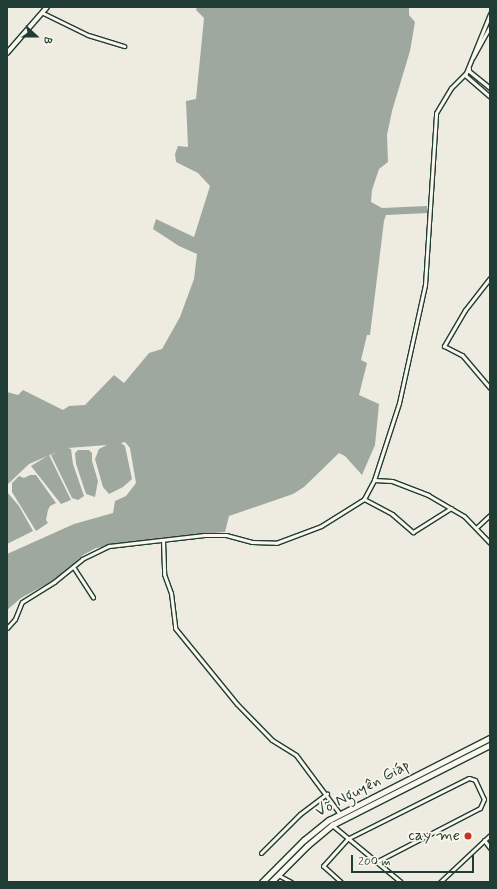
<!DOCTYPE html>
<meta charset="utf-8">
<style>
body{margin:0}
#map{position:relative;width:497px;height:889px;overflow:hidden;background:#eeece1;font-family:Mynerve,sans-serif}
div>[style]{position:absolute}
.water>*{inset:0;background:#9fa89f}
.roads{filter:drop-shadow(1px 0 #1f3d34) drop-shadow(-1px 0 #1f3d34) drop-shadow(0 1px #1f3d34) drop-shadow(0 -1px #1f3d34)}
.minor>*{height:3px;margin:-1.5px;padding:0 1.5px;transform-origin:1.5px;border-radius:1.5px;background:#fbf7ec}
.tertiary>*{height:4px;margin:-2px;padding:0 2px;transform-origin:2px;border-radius:2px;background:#fbf7ec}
.secondary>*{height:4.5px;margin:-2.25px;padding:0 2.25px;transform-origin:2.25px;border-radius:2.25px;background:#fbf7ec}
.dots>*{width:11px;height:11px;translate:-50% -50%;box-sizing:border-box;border:2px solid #fbf7ec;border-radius:50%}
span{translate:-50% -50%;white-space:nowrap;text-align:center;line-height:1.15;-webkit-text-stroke:3.5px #fbf7ec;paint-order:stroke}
.street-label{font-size:16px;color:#1f3d34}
.poi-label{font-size:16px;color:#1f3d34}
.right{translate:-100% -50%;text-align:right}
.frame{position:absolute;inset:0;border:8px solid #1f3d34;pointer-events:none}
.north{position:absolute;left:16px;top:16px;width:40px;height:40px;-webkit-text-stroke:3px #fbf7ec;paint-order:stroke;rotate:111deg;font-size:11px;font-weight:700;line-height:16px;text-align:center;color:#1f3d34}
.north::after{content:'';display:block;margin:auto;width:14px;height:18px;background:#1f3d34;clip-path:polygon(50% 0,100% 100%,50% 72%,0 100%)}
.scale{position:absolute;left:351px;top:855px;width:123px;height:18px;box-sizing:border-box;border:2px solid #1f3d34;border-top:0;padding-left:5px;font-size:12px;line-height:14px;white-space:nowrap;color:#1f3d34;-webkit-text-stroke:3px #fbf7ec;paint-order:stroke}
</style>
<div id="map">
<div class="water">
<div style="clip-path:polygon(197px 7px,409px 7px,409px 15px,415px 22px,410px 51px,392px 111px,387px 135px,388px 162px,379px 169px,372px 190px,371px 202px,382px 208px,427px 206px,428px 213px,386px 215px,384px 221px,370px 335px,367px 335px,361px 360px,367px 363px,359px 395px,379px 404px,375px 445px,362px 475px,345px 456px,339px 453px,304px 487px,293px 494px,229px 516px,225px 532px,160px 538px,96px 548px,83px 555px,63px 575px,21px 598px,7px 610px,7px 554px,74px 524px,113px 513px,115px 501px,126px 496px,136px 483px,130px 448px,125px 442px,121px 443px,125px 446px,132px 479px,123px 487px,109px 494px,103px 487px,95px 459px,99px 449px,107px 445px,68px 448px,71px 449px,73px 464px,84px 496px,78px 500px,72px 498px,51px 455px,59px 451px,29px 464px,7px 485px,7px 392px,18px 395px,23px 390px,63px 410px,69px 406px,85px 405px,114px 375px,124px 383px,149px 353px,162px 349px,180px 317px,194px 279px,197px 254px,179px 246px,153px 229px,156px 219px,194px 237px,210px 186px,198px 173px,176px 162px,175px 154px,178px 146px,188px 147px,186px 101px,196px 99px,204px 18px,196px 10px)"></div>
<div style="clip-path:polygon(78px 450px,89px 450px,92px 453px,92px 461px,98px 481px,95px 497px,86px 494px,76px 464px,75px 453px)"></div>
<div style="clip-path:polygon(49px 455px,71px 500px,61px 504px,31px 466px)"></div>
<div style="clip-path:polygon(30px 475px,36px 475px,56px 503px,50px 506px,48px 510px,46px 520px,48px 523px,36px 531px,12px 492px,12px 483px,19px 476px,24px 478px)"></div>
<div style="clip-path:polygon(7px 492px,19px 506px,33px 531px,7px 544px)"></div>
</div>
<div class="roads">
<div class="minor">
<div style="left:43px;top:13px;width:50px;rotate:26.1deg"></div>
<div style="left:88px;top:35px;width:38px;rotate:17deg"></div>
<div style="left:473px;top:57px;width:35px;rotate:-61deg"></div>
<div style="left:469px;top:68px;width:3px;rotate:90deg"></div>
<div style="left:469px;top:71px;width:27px;rotate:39deg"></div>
<div style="left:465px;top:75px;width:33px;rotate:41deg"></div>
<div style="left:490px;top:278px;width:41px;rotate:128deg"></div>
<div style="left:465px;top:310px;width:42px;rotate:120.3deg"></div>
<div style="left:444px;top:346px;width:20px;rotate:27deg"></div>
<div style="left:462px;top:355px;width:43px;rotate:49.7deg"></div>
<div style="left:374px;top:480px;width:18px;rotate:3deg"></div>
<div style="left:392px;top:481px;width:39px;rotate:21deg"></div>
<div style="left:428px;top:495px;width:42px;rotate:30.3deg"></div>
<div style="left:464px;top:516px;width:37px;rotate:46deg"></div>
<div style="left:364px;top:499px;width:32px;rotate:28deg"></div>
<div style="left:392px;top:514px;width:28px;rotate:41deg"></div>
<div style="left:413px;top:532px;width:45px;rotate:-32.3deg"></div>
<div style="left:477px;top:527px;width:18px;rotate:-43deg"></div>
<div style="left:163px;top:540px;width:34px;rotate:88deg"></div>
<div style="left:164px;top:574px;width:20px;rotate:70deg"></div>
<div style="left:171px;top:593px;width:35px;rotate:83deg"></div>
<div style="left:175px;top:628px;width:98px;rotate:50.8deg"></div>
<div style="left:237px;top:704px;width:50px;rotate:45.8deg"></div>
<div style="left:272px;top:740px;width:28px;rotate:32deg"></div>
<div style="left:296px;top:755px;width:74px;rotate:53.3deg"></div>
<div style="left:74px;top:568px;width:35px;rotate:57deg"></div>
<div style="left:7px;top:628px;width:12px;rotate:-48deg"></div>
<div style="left:15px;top:619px;width:18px;rotate:-68deg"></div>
<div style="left:22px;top:602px;width:38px;rotate:-32deg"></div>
<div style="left:54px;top:582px;width:36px;rotate:-39deg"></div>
<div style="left:82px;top:559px;width:30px;rotate:-26deg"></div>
<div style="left:109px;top:546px;width:96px;rotate:-6.6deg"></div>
<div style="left:204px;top:535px;width:22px"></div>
<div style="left:226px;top:535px;width:27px;rotate:15deg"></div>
<div style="left:252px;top:542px;width:24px;rotate:2deg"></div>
<div style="left:276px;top:543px;width:48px;rotate:-20.7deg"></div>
<div style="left:321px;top:526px;width:51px;rotate:-32.1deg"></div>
<div style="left:364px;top:499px;width:21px;rotate:-62deg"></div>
<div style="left:374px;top:480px;width:81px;rotate:-72deg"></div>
<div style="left:399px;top:403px;width:121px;rotate:-77.6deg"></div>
<div style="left:425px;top:285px;width:172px;rotate:-86.3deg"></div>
<div style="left:436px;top:113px;width:29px;rotate:-59deg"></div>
<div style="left:451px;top:88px;width:21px;rotate:-45deg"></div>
<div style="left:466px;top:73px;width:64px;rotate:-67.9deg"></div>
<div style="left:332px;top:825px;width:89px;rotate:39.6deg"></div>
<div style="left:484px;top:840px;width:10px;rotate:53deg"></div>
<div style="left:261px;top:853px;width:55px;rotate:-45deg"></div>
<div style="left:300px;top:814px;width:34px;rotate:-37deg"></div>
<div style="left:278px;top:875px;width:15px;rotate:28deg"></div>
<div style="left:341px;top:882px;width:24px;rotate:-138deg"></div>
<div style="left:323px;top:866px;width:36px;rotate:-48deg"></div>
<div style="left:347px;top:839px;width:136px;rotate:-26.6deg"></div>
<div style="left:469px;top:778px;width:6px;rotate:18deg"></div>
<div style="left:475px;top:780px;width:21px;rotate:65deg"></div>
<div style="left:484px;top:799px;width:10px;rotate:114deg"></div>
<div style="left:480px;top:808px;width:117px;rotate:152.6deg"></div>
<div style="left:440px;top:882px;width:69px;rotate:-43.2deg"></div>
</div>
<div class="tertiary">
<div style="left:7px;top:53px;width:61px;rotate:-49deg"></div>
</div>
<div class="secondary">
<div style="left:262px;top:882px;width:59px;rotate:-45deg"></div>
<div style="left:304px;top:840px;width:32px;rotate:-39deg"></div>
<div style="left:329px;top:820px;width:181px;rotate:-27deg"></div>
<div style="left:271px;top:882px;width:51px;rotate:-45deg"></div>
<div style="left:307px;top:846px;width:33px;rotate:-40deg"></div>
<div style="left:332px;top:825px;width:177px;rotate:-26.9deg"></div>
</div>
</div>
<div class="dots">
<div style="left:468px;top:836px;background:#c8321e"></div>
</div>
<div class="street-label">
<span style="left:363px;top:789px;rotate:-28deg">Võ Nguyên Giáp</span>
</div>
<div class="poi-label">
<span class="right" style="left:460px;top:836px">cay me</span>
</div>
<div class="frame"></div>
<div class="north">B</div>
<div class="scale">200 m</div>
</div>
